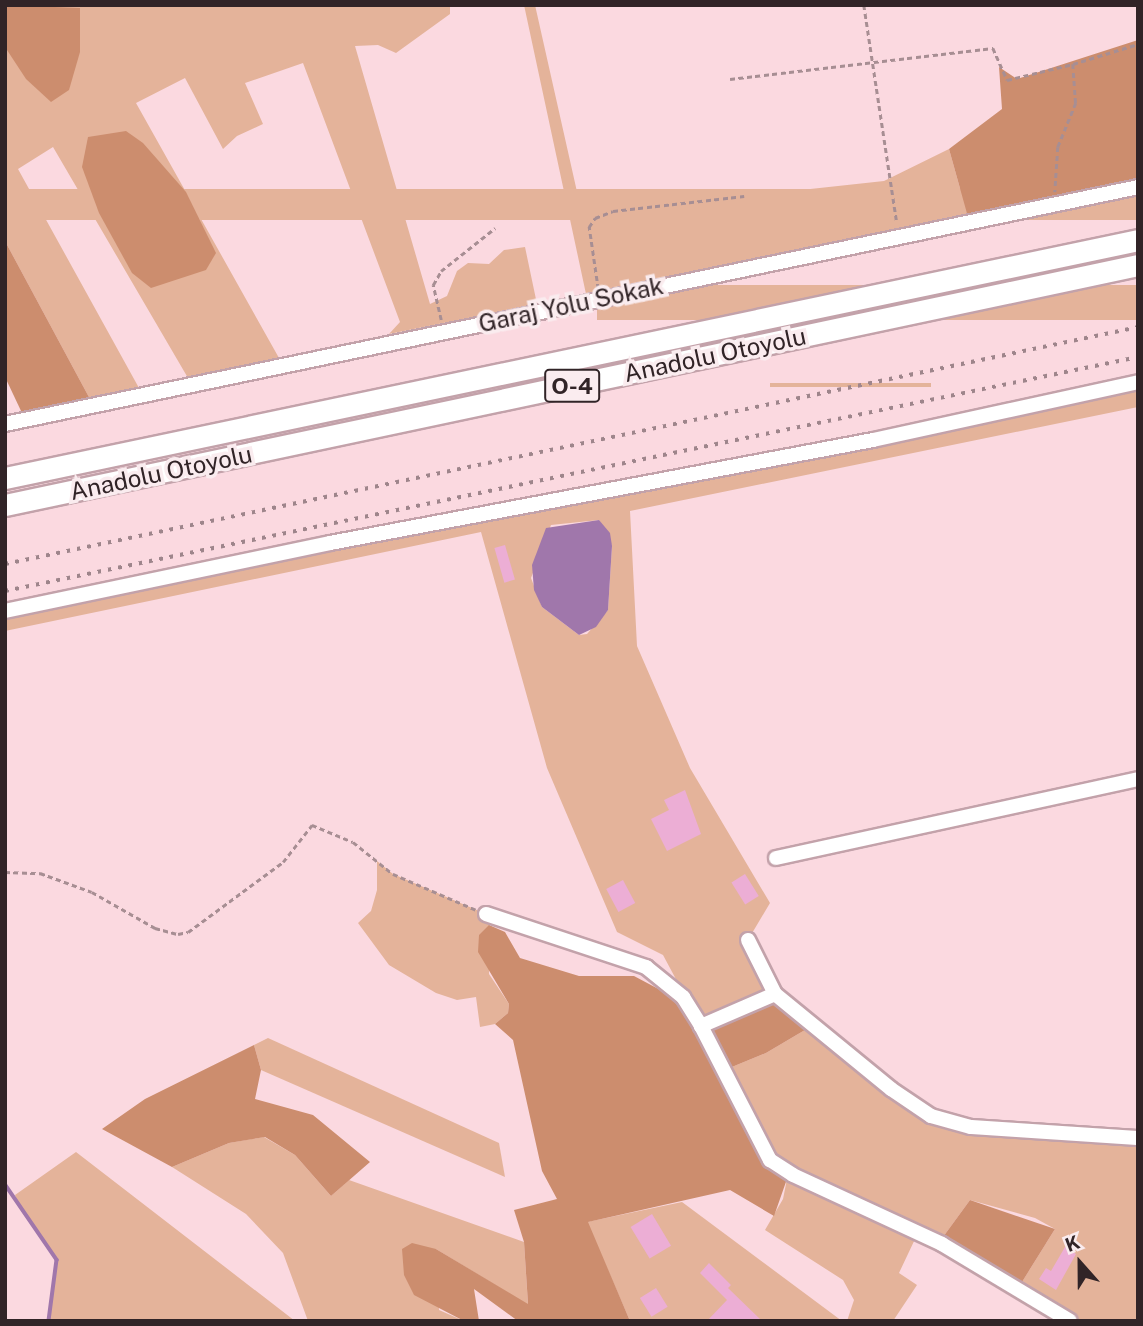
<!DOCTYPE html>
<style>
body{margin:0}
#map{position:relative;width:1143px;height:1326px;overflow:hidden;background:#fbd9e0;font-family:"Public Sans",sans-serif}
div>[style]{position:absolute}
.green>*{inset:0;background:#e4b39a;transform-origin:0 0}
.forest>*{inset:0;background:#cc8d6e}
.water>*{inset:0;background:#a077ab}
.stream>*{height:3.5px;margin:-1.75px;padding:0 1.75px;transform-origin:1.75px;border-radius:1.75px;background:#a077ab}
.building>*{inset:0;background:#ecaed5;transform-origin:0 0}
.path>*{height:2.5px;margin-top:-1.25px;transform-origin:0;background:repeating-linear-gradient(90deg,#a78e93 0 5px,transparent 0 8.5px)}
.roads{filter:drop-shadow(2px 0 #c3a2aa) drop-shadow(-2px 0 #c3a2aa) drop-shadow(0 2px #c3a2aa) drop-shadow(0 -2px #c3a2aa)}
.minor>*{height:14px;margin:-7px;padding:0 7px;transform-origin:7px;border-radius:7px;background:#fff}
.highway>*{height:21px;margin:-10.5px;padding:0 10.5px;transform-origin:10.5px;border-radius:10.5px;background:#fff}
.rail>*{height:3.5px;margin-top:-1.75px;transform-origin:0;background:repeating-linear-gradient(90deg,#9e858b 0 3.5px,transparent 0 10.5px)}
span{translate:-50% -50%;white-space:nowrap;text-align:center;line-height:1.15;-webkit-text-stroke:7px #faecef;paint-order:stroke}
.shield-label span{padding:2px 5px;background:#faecef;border:2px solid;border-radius:5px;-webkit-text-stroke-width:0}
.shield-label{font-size:23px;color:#312427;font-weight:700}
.street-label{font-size:24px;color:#312427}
.frame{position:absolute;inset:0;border:7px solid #312427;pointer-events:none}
.north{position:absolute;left:1045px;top:1228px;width:70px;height:70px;-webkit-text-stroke:5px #faecef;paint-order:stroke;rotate:339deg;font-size:19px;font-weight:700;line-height:28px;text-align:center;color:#312427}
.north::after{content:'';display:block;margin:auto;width:24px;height:32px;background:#312427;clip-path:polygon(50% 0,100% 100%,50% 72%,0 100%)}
</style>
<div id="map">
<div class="green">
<div style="clip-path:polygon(5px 5px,450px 5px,450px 14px,396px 53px,378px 45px,355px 46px,430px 304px,447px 296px,457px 271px,468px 263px,489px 264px,504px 250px,525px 247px,537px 304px,389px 334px,400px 322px,303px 63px,245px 83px,263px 124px,237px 136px,223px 149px,185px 78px,136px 103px,279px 358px,188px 378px,53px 147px,18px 169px,139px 388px,90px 399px,5px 241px)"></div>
<div style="clip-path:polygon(524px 5px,535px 5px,582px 214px,884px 181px,949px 149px,968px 217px,586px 294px)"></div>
<div style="left:1138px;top:189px;width:31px;height:1158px;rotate:90deg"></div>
<div style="left:1138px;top:285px;width:35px;height:541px;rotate:90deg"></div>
<div style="left:931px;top:383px;width:4px;height:161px;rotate:90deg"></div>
<div style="clip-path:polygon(evenodd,1138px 384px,1138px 407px,630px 511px,637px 646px,690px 768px,770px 903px,748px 940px,775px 994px,701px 1026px,663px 955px,617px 932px,547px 768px,481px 532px,5px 631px,5px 618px,1138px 384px,599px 520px,612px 546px,608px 610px,587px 634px,579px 635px,542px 607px,531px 578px,551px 525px,599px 520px)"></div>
<div style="clip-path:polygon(377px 861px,393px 874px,486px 914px,490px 926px,489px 974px,509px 1004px,508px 1013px,495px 1024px,480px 1027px,476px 997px,457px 1000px,436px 993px,389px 965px,358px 923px,371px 911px,377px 890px)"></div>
<div style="clip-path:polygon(810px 1027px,927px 1119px,1138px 1141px,1138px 1321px,1080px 1321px,1022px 1282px,1055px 1229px,1035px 1218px,970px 1200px,943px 1237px,781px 1160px,727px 1069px,766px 1053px)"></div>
<div style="clip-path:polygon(268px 1038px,499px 1143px,505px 1177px,261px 1070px,254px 1045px)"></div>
<div style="clip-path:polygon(264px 1137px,295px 1155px,331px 1196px,349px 1180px,524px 1242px,528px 1305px,436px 1249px,439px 1310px,464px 1321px,308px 1321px,283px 1253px,246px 1214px,172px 1167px,229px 1143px)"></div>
<div style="clip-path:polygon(76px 1152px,295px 1321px,49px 1321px,57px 1260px,21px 1211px,15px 1195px)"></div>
<div style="clip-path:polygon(787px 1179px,916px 1237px,899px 1273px,917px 1285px,893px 1321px,847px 1321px,854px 1300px,843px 1280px,765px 1230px,783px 1199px)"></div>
<div style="clip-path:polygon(682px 1202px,842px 1321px,630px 1321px,587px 1222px)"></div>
</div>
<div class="forest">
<div style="clip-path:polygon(5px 5px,80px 8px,80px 52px,69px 90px,51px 102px,26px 79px,5px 47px)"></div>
<div style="clip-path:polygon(1138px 40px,1138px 182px,968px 217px,949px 149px,1002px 109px,999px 67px,1017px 79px)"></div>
<div style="clip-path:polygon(126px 131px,143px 143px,186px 192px,216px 253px,206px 270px,151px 288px,132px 273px,99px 213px,82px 167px,88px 137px)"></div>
<div style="clip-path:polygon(5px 241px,90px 399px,22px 413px,5px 377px)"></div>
<div style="clip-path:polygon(489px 925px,505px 932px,520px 958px,579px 976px,634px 976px,666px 993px,685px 1009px,761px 1158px,787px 1179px,774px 1216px,730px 1190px,588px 1222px,630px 1321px,518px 1321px,474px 1289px,479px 1321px,464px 1321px,414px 1295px,404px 1275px,402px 1249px,412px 1243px,436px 1249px,528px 1304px,524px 1242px,514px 1210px,557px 1199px,542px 1171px,513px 1040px,495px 1024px,508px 1013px,509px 1004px,478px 952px,479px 935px)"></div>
<div style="clip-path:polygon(768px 1002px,776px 1003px,810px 1027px,766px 1053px,727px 1069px,708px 1029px)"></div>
<div style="clip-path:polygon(254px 1045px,261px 1070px,255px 1099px,313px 1115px,370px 1162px,331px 1196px,295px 1155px,265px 1137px,229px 1143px,172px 1167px,102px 1129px,145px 1099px)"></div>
<div style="clip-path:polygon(970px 1200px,1055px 1229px,1022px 1282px,943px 1237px)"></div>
</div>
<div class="water">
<div style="clip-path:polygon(599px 520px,610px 533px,612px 546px,608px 610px,596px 627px,579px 635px,542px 607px,534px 590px,532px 565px,546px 528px)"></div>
</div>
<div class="stream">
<div style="left:5px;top:1184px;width:92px;rotate:55.6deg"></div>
<div style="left:57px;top:1260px;width:62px;rotate:97.5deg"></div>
</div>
<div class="building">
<div style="left:505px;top:545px;width:36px;height:11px;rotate:74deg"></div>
<div style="clip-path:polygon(685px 790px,701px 834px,667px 851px,651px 819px,669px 810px,664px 800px)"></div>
<div style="left:745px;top:874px;width:26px;height:16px;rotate:58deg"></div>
<div style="left:623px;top:880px;width:26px;height:19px;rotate:62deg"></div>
<div style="left:652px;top:1214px;width:37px;height:25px;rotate:59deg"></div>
<div style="clip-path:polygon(1065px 1247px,1076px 1254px,1056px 1290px,1039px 1279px,1046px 1268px,1051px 1271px)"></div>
<div style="clip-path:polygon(709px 1263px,731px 1285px,728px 1288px,762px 1321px,707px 1321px,727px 1300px,700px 1273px)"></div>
<div style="left:656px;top:1288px;width:22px;height:19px;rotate:58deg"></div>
</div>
<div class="path">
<div style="left:864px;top:5px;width:220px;rotate:81.4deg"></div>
<div style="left:1073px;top:64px;width:68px;rotate:-17.1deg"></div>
<div style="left:730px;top:79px;width:265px;rotate:-6.7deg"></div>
<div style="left:993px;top:48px;width:35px;rotate:66deg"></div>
<div style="left:1007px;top:80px;width:68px;rotate:-13.6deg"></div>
<div style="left:1073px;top:64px;width:39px;rotate:86deg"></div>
<div style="left:1076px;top:103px;width:48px;rotate:112.2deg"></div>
<div style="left:1058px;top:147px;width:45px;rotate:93.8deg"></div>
<div style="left:598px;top:289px;width:63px;rotate:-98.3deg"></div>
<div style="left:589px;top:227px;width:11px;rotate:-56deg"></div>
<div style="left:595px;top:218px;width:19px;rotate:-21deg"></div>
<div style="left:613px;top:211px;width:132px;rotate:-6.5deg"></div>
<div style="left:441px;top:320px;width:36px;rotate:-103deg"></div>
<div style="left:433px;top:285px;width:16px;rotate:-60deg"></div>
<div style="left:441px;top:271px;width:69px;rotate:-38.5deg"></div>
<div style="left:5px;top:872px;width:35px;rotate:2deg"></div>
<div style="left:40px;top:873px;width:55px;rotate:20.1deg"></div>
<div style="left:92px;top:892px;width:73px;rotate:29.7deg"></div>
<div style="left:155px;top:928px;width:24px;rotate:15deg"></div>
<div style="left:178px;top:934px;width:10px;rotate:-11deg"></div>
<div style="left:188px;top:932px;width:118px;rotate:-36.4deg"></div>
<div style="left:283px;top:862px;width:47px;rotate:-51.9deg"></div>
<div style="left:312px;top:825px;width:44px;rotate:22.5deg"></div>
<div style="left:353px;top:842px;width:51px;rotate:38.7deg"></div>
<div style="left:393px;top:874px;width:90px;rotate:23.4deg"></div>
</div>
<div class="roads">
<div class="minor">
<div style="left:5px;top:424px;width:1158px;rotate:-11.81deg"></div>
<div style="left:5px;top:611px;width:332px;rotate:-11.8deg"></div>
<div style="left:330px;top:543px;width:553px;rotate:-10.74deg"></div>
<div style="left:873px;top:440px;width:271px;rotate:-12.3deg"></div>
<div style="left:776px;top:858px;width:371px;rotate:-12.3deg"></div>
<div style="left:486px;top:914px;width:169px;rotate:18.3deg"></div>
<div style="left:646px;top:967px;width:48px;rotate:39deg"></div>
<div style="left:683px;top:997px;width:34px;rotate:58deg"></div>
<div style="left:748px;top:940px;width:60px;rotate:63.4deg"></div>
<div style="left:775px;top:994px;width:150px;rotate:39.3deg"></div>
<div style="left:891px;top:1089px;width:48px;rotate:34deg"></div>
<div style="left:931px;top:1116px;width:41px;rotate:15.4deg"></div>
<div style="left:971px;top:1127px;width:167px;rotate:3.8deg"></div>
<div style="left:775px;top:994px;width:81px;rotate:156.6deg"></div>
<div style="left:701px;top:1026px;width:151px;rotate:62.8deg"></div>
<div style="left:770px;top:1160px;width:27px;rotate:33deg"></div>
<div style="left:793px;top:1175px;width:164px;rotate:24.8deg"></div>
<div style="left:942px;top:1244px;width:149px;rotate:31deg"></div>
</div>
<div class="highway">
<div style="left:5px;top:478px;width:1158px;rotate:-11.86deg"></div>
<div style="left:5px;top:505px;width:1158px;rotate:-11.96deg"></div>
</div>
</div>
<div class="rail">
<div style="left:5px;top:564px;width:1158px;rotate:-11.81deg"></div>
<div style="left:5px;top:591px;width:1157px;rotate:-11.67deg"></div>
</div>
<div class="shield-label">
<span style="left:572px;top:386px">O-4</span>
</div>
<div class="street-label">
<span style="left:571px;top:305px;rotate:-12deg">Garaj Yolu Sokak</span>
<span style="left:715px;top:355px;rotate:-12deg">Anadolu Otoyolu</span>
<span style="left:161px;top:473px;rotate:-12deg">Anadolu Otoyolu</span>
</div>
<div class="frame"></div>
<div class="north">K</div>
</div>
